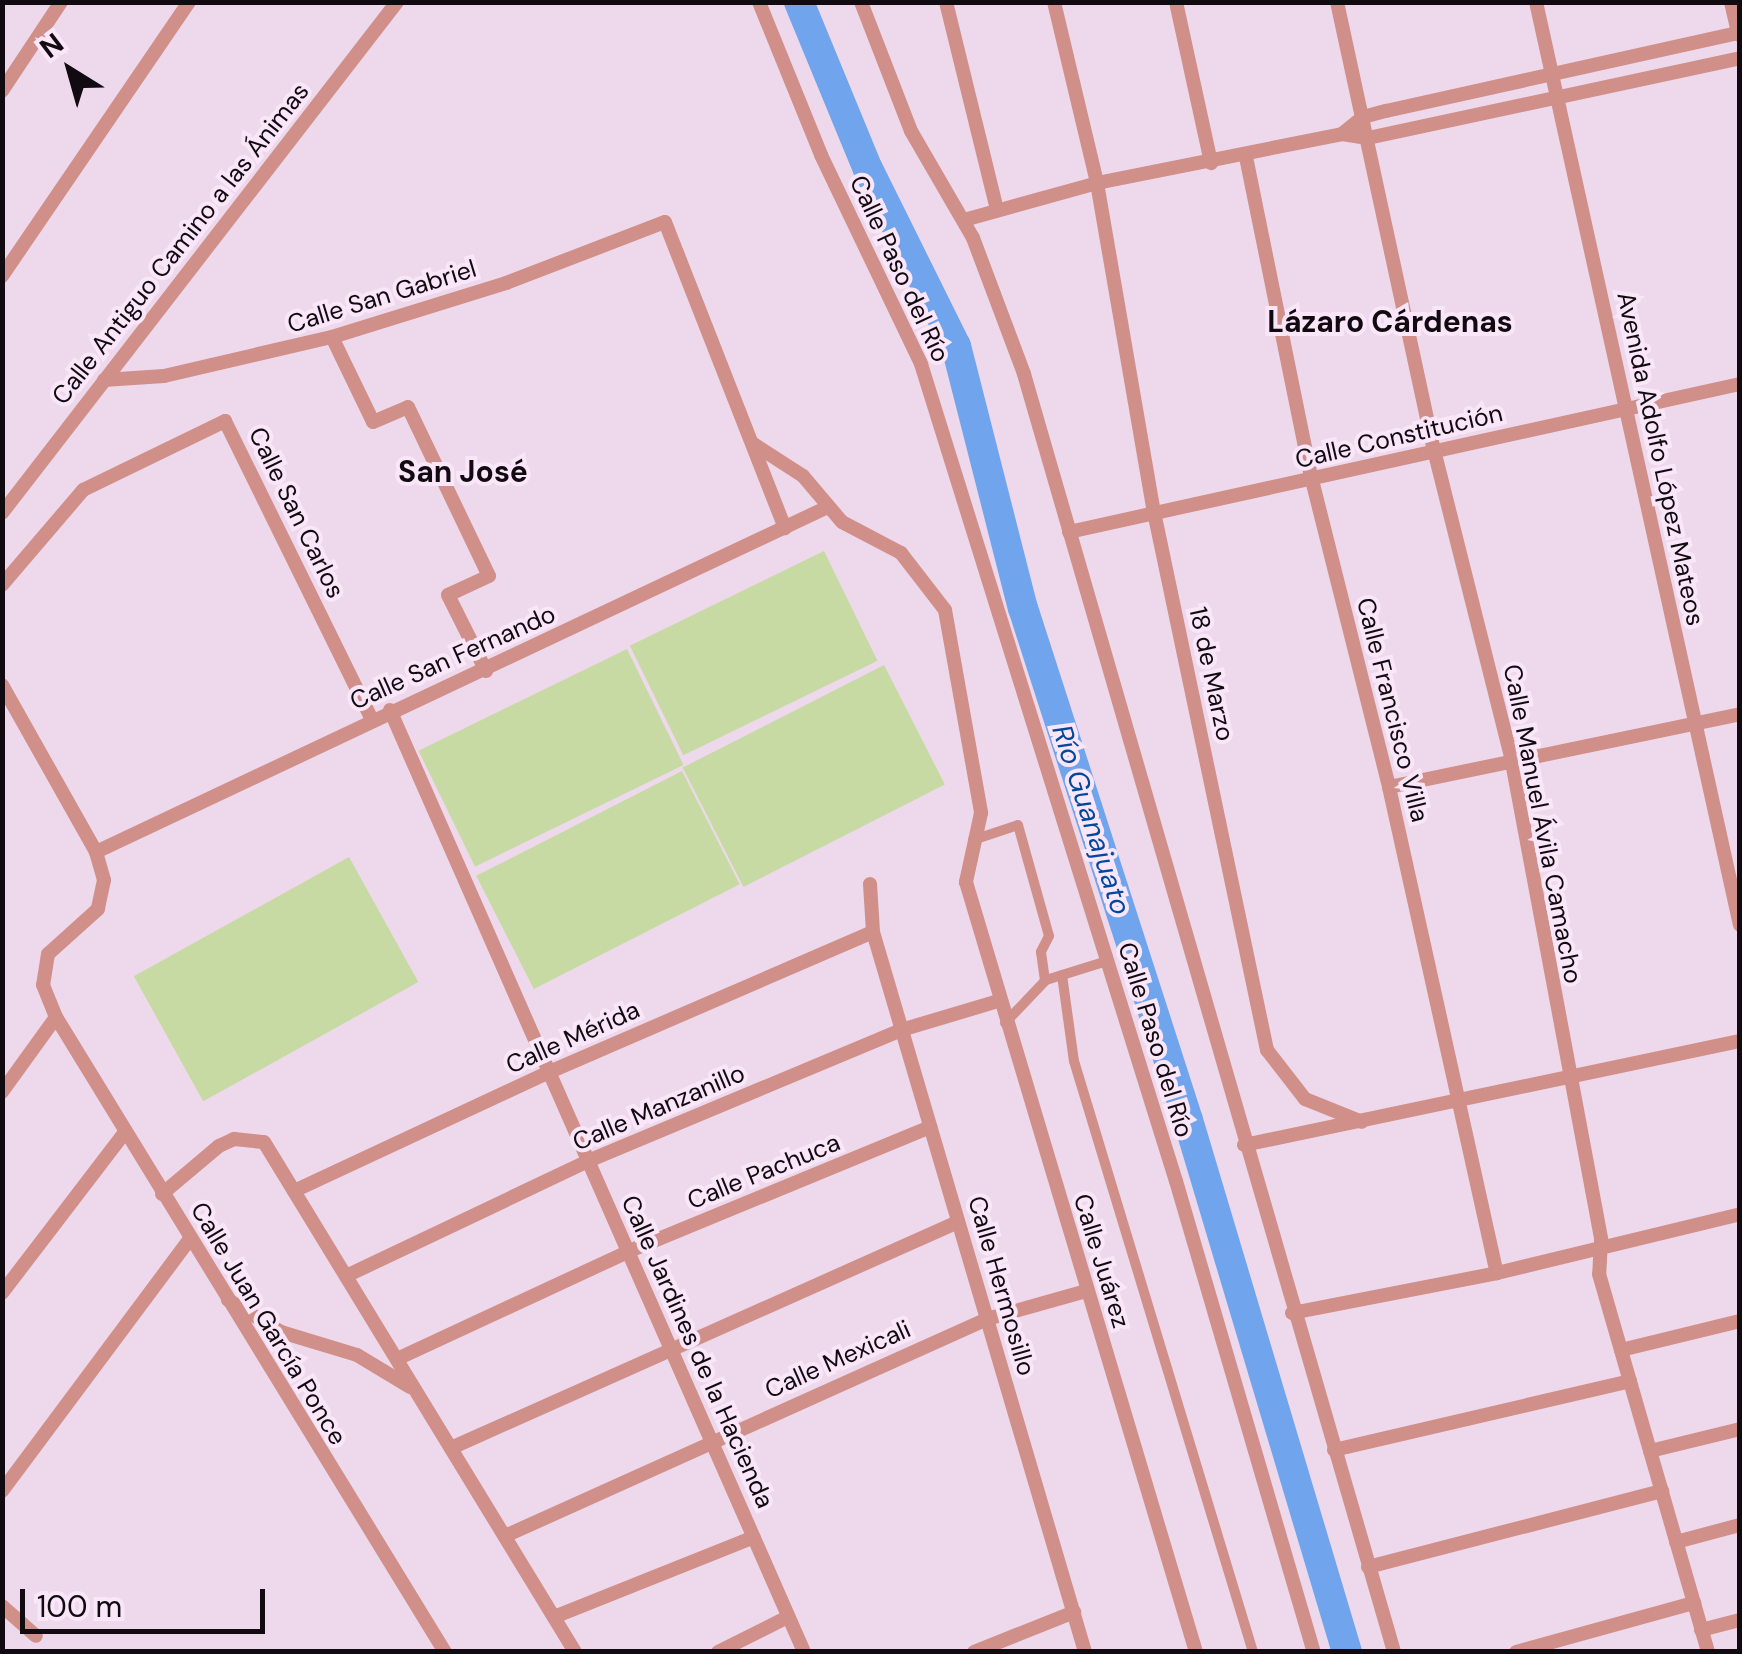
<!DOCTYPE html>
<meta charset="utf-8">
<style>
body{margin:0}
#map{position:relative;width:1742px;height:1654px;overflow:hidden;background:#edd9eb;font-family:"DM Sans",sans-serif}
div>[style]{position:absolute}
.green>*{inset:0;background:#c7daa3;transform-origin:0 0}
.river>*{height:30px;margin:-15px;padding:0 15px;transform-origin:15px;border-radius:15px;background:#70a4ed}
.pedestrian>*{height:10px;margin:-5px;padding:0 5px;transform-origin:5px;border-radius:5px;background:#d18f89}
.minor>*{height:14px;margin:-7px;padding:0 7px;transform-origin:7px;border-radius:7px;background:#d18f89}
.tertiary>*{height:18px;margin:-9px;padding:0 9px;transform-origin:9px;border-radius:9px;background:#d18f89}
span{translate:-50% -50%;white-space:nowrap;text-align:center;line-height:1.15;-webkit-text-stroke:8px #fae6f9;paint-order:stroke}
.street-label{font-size:25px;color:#110a10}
.water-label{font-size:28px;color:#00489c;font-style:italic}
.quarter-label{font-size:30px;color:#110a10;font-weight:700}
.frame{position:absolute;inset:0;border:5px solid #110a10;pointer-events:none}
.north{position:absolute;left:20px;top:20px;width:100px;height:100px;-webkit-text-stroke:8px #fae6f9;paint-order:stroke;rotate:323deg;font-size:28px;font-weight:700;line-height:40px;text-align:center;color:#110a10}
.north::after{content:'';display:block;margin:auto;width:35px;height:45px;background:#110a10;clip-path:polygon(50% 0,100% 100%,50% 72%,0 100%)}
.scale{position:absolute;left:20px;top:1589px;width:245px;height:45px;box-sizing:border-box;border:5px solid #110a10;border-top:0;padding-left:12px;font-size:30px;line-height:35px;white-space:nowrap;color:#110a10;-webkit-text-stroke:8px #fae6f9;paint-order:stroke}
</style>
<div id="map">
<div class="green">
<div style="left:824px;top:551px;width:122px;height:216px;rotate:64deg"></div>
<div style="left:627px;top:649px;width:129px;height:232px;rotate:64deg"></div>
<div style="left:884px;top:665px;width:134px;height:226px;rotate:63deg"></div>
<div style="left:682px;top:771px;width:127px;height:231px;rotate:63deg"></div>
<div style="left:349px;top:857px;width:143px;height:246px;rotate:61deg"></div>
</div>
<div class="river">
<div style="left:799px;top:2px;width:181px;rotate:67.6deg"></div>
<div style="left:868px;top:169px;width:198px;rotate:63.6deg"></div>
<div style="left:956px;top:346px;width:270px;rotate:75.7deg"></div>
<div style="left:1023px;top:608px;width:538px;rotate:72.14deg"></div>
<div style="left:1188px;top:1120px;width:555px;rotate:73.36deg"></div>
</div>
<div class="pedestrian">
<div style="left:973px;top:840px;width:47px;rotate:-18.4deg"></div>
<div style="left:1018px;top:825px;width:115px;rotate:74.4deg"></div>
<div style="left:1049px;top:936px;width:18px;rotate:117deg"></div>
<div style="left:1041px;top:952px;width:28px;rotate:82deg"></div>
<div style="left:1062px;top:975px;width:87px;rotate:82.1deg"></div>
<div style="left:1074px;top:1061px;width:618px;rotate:73.15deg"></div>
<div style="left:1005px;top:1023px;width:59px;rotate:-46.4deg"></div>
<div style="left:1046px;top:980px;width:64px;rotate:-17.3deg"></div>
</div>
<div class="minor">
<div style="left:759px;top:2px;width:165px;rotate:67.9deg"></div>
<div style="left:821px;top:155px;width:232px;rotate:64.4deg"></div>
<div style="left:921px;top:364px;width:856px;rotate:72.67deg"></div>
<div style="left:1176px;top:1181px;width:491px;rotate:73.7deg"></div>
<div style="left:861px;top:2px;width:138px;rotate:68.8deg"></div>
<div style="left:911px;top:131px;width:124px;rotate:59.9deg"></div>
<div style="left:973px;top:238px;width:145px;rotate:69.4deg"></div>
<div style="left:1024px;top:374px;width:1330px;rotate:73.85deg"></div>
<div style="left:946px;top:2px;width:213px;rotate:76.2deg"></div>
<div style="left:1054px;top:2px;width:186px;rotate:76.6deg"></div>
<div style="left:1097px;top:183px;width:334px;rotate:80.2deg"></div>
<div style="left:1154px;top:512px;width:550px;rotate:78.14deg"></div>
<div style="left:1267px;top:1050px;width:62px;rotate:52.2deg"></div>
<div style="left:1305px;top:1099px;width:61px;rotate:22deg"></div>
<div style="left:1176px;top:2px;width:165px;rotate:77.7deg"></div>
<div style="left:1337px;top:2px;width:458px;rotate:77.8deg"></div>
<div style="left:1434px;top:450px;width:317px;rotate:75.9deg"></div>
<div style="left:1511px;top:757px;width:491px;rotate:79.4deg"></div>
<div style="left:1601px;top:1240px;width:34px;rotate:93deg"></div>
<div style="left:1599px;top:1274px;width:393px;rotate:73.9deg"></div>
<div style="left:1536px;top:2px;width:945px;rotate:77.54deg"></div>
<div style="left:2px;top:91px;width:107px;rotate:-56.5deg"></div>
<div style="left:1342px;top:134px;width:27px;rotate:-39deg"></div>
<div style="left:1363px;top:117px;width:24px;rotate:-15deg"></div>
<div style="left:1386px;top:111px;width:362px;rotate:-12.5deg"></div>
<div style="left:1246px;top:157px;width:330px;rotate:78.5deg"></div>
<div style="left:1312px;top:480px;width:317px;rotate:75.9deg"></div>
<div style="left:1389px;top:787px;width:498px;rotate:77.5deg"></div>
<div style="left:964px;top:220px;width:138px;rotate:-15.5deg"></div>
<div style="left:1097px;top:183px;width:250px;rotate:-11.3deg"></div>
<div style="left:1342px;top:134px;width:26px;rotate:9deg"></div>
<div style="left:1368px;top:138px;width:381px;rotate:-12.1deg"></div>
<div style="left:2px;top:276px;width:332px;rotate:-55.7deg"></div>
<div style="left:332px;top:337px;width:94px;rotate:64.2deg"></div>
<div style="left:373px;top:422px;width:38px;rotate:-23deg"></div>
<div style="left:408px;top:407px;width:187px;rotate:64.4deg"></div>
<div style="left:489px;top:576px;width:45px;rotate:155.1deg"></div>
<div style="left:448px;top:595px;width:85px;rotate:63.4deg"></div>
<div style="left:104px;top:380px;width:60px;rotate:-3.8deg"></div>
<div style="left:164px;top:376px;width:172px;rotate:-13.1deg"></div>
<div style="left:332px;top:337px;width:182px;rotate:-17.2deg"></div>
<div style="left:506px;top:283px;width:170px;rotate:-21deg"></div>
<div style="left:665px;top:222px;width:329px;rotate:68.6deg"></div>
<div style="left:752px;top:443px;width:61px;rotate:32.9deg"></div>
<div style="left:803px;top:476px;width:60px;rotate:49.7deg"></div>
<div style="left:842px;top:522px;width:67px;rotate:27.7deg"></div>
<div style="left:901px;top:553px;width:72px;rotate:52.3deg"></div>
<div style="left:945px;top:610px;width:206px;rotate:79.9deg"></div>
<div style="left:981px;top:813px;width:71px;rotate:102.3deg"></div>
<div style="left:966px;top:882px;width:804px;rotate:73.37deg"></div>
<div style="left:2px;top:513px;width:646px;rotate:-52.3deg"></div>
<div style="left:1069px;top:532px;width:687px;rotate:-12.44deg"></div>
<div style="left:2px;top:585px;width:125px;rotate:-49.5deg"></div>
<div style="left:83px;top:490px;width:158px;rotate:-25.9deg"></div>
<div style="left:225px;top:421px;width:331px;rotate:63.8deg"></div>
<div style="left:2px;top:685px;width:192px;rotate:60.6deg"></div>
<div style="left:96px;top:852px;width:29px;rotate:74deg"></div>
<div style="left:104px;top:880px;width:30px;rotate:102deg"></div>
<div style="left:98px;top:909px;width:67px;rotate:138deg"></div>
<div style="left:48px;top:954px;width:31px;rotate:99deg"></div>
<div style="left:43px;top:985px;width:35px;rotate:68deg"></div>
<div style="left:56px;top:1017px;width:745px;rotate:58.51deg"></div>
<div style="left:390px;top:710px;width:1029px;rotate:66.27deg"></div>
<div style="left:1389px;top:787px;width:359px;rotate:-11.7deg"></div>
<div style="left:96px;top:852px;width:809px;rotate:-25.24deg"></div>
<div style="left:870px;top:884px;width:48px;rotate:86.4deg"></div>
<div style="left:873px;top:932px;width:751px;rotate:73.59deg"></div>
<div style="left:2px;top:1092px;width:92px;rotate:-54.2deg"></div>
<div style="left:1244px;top:1145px;width:507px;rotate:-11.84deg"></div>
<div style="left:294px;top:1191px;width:279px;rotate:-25deg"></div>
<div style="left:547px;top:1073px;width:355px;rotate:-23.4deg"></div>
<div style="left:162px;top:1194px;width:75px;rotate:-40.1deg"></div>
<div style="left:219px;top:1146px;width:17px;rotate:-25deg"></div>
<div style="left:234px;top:1139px;width:30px;rotate:6deg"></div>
<div style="left:264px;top:1142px;width:597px;rotate:58.62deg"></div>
<div style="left:346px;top:1276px;width:268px;rotate:-25.4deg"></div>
<div style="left:588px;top:1161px;width:339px;rotate:-22.7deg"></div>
<div style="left:901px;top:1030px;width:101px;rotate:-16.6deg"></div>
<div style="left:2px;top:1293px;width:203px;rotate:-52.6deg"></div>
<div style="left:228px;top:1300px;width:62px;rotate:31.1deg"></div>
<div style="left:281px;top:1332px;width:79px;rotate:16.8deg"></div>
<div style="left:357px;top:1355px;width:62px;rotate:31.1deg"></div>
<div style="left:1292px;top:1313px;width:209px;rotate:-11deg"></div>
<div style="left:1497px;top:1273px;width:250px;rotate:-13.6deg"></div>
<div style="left:1621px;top:1350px;width:122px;rotate:-13.7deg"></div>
<div style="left:397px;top:1359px;width:254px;rotate:-24.9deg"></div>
<div style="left:627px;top:1252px;width:328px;rotate:-22.4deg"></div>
<div style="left:451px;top:1448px;width:555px;rotate:-24.03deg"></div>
<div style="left:1334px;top:1450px;width:304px;rotate:-13.1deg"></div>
<div style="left:1650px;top:1451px;width:93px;rotate:-13.7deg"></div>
<div style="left:2px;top:1491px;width:314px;rotate:-53.3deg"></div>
<div style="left:505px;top:1536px;width:529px;rotate:-24.24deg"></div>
<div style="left:987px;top:1319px;width:103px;rotate:-15.8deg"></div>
<div style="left:1676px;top:1542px;width:66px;rotate:-14.9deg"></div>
<div style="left:1368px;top:1567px;width:304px;rotate:-14.5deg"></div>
<div style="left:2px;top:1606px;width:45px;rotate:41.4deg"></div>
<div style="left:554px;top:1617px;width:215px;rotate:-21.8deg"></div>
<div style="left:1701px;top:1630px;width:40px;rotate:-14.4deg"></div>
<div style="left:718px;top:1652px;width:78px;rotate:-26.6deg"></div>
<div style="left:974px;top:1652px;width:108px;rotate:-21.8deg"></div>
<div style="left:1516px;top:1652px;width:185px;rotate:-15.4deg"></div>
</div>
<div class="tertiary">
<div style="left:1733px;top:2px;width:32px;rotate:77deg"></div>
</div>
<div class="street-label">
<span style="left:181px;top:244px;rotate:-52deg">Calle Antiguo Camino a las Ánimas</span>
<span style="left:899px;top:269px;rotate:65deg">Calle Paso del Río</span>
<span style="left:382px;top:297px;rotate:-17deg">Calle San Gabriel</span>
<span style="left:1399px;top:437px;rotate:-13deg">Calle Constitución</span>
<span style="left:1660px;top:459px;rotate:78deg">Avenida Adolfo López Mateos</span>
<span style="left:296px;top:513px;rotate:64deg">Calle San Carlos</span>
<span style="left:453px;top:658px;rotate:-24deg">Calle San Fernando</span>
<span style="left:1211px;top:674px;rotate:78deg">18 de Marzo</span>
<span style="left:1392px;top:710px;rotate:76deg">Calle Francisco Villa</span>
<span style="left:1542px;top:824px;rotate:79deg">Calle Manuel Ávila Camacho</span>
<span style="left:573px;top:1038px;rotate:-24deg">Calle Mérida</span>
<span style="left:1155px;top:1040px;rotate:73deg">Calle Paso del Río</span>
<span style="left:659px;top:1108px;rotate:-23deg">Calle Manzanillo</span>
<span style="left:764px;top:1172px;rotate:-22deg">Calle Pachuca</span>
<span style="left:1101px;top:1261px;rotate:73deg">Calle Juárez</span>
<span style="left:1001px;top:1286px;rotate:74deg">Calle Hermosillo</span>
<span style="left:268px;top:1324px;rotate:59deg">Calle Juan García Ponce</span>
<span style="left:697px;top:1352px;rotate:66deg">Calle Jardines de la Hacienda</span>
<span style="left:838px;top:1360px;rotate:-24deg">Calle Mexicali</span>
</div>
<div class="water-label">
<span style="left:1091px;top:820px;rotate:72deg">Río Guanajuato</span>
</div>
<div class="quarter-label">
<span style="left:1390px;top:322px">Lázaro Cárdenas</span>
<span style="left:463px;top:472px">San José</span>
</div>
<div class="frame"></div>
<div class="north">N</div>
<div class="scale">100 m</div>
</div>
